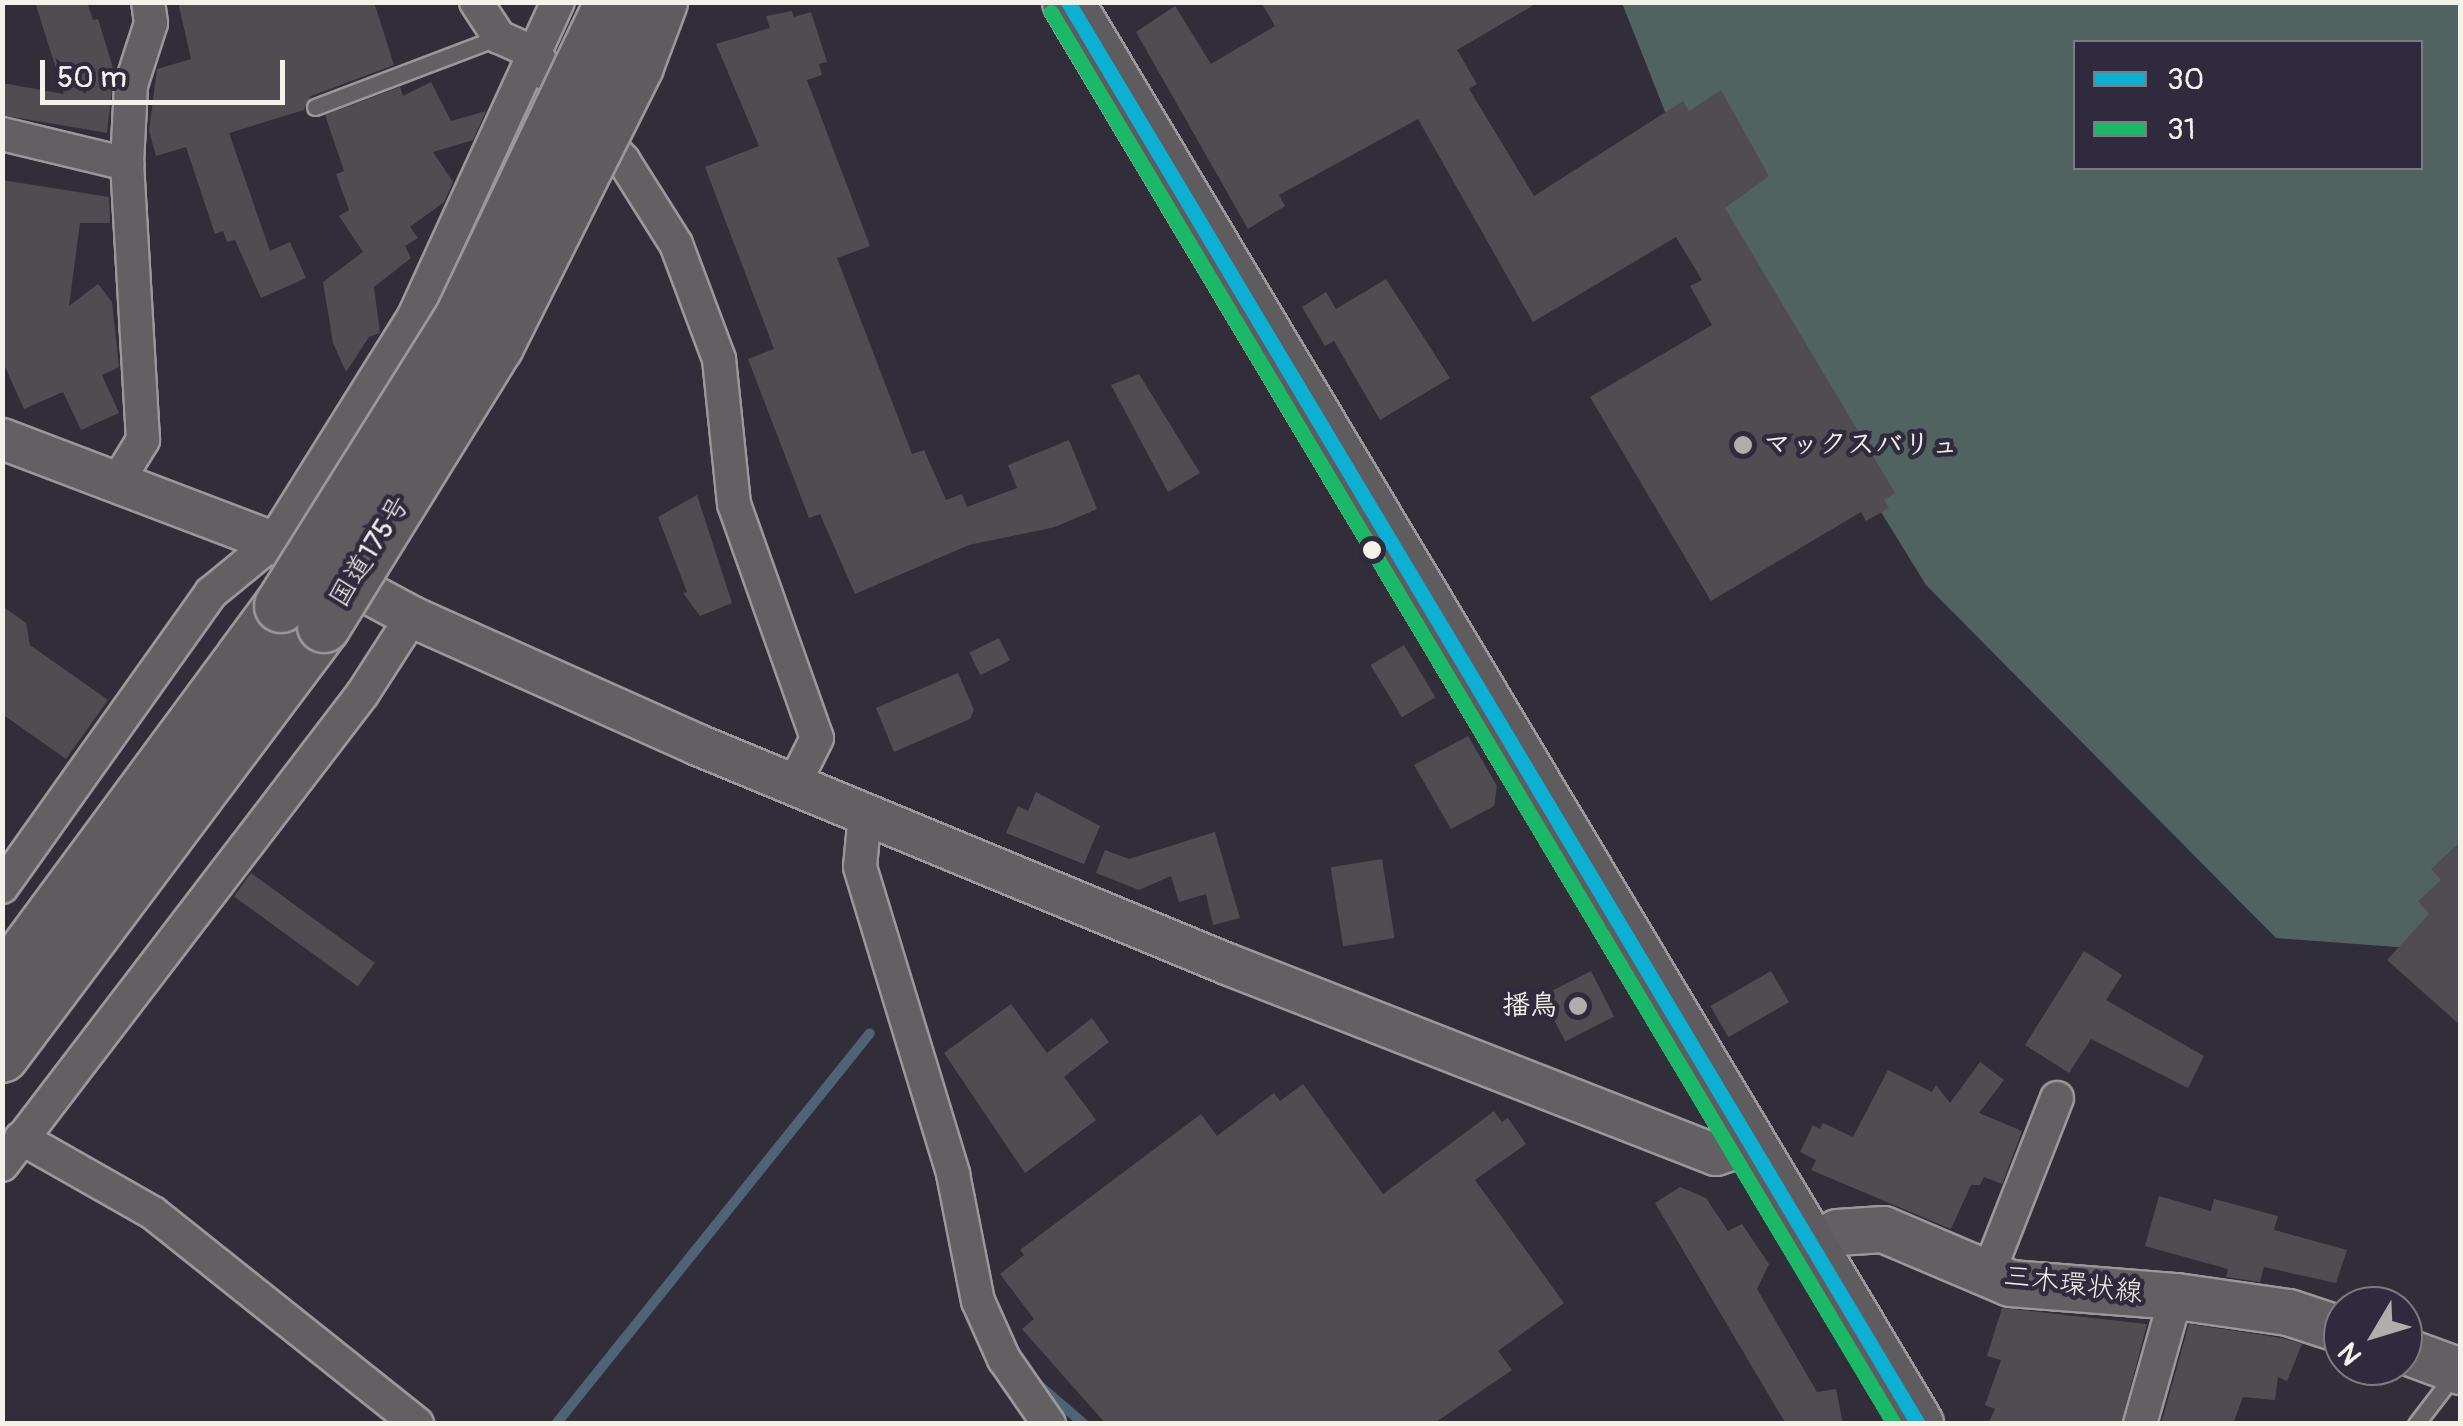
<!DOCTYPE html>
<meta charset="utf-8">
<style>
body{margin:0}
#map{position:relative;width:2463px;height:1426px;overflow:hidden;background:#312e39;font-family:Pangolin,"Klee One",sans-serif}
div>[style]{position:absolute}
.green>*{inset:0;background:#516360}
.stream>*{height:10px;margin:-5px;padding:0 5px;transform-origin:5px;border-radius:5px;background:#4f6377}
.building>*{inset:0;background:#514c51;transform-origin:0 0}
.roads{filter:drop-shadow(2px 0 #9a989b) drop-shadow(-2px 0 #9a989b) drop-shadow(0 2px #9a989b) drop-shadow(0 -2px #9a989b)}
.service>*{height:15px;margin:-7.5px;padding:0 7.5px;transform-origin:7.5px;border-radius:7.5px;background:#626063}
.minor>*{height:32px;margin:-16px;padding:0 16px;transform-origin:16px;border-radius:16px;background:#626063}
.tertiary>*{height:40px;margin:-20px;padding:0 20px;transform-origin:20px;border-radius:20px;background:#626063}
.secondary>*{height:45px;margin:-22.5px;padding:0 22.5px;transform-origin:22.5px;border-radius:22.5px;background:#626063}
.primary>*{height:50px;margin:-25px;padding:0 25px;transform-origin:25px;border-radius:25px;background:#5f5c5f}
.trunk>*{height:52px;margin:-26px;padding:0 26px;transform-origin:26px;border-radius:26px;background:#5f5c5f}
.bridges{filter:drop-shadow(2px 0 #9a989b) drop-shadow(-2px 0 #9a989b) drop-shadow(0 2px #9a989b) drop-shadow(0 -2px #9a989b)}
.trunk-bridge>*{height:52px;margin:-26px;padding:0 26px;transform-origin:26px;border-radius:26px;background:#5f5c5f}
.bus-1>*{height:15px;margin:-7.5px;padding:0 7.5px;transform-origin:7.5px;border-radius:7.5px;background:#0dafd3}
.bus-2>*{height:15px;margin:-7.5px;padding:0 7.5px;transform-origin:7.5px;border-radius:7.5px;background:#1ab867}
.dots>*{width:28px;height:28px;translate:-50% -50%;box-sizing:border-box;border:5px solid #2f2a3d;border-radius:50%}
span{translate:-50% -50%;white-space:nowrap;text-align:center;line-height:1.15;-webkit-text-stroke:9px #2f2a3d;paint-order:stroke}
.poi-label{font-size:28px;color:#f4f1e8;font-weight:700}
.left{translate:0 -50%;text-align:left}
.right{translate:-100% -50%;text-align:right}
.street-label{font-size:28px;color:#f4f1e8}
.frame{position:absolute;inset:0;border:5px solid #f4f1e8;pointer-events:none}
.legend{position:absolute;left:2073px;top:40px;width:350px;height:130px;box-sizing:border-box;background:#2f2a3d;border:2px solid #7e7a81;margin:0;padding:12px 18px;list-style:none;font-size:30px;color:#f4f1e8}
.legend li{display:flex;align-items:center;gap:20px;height:50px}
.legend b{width:50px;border:2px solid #7e7a81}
.north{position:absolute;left:2323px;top:1286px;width:100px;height:100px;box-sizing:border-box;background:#2f2a3d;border:2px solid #7e7a81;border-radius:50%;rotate:232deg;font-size:28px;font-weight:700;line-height:40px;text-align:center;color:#f4f1e8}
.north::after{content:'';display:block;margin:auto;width:35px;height:45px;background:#b0adab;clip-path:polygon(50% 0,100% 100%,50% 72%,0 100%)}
.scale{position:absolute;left:40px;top:60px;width:245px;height:45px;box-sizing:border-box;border:5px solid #f4f1e8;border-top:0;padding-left:12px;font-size:30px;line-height:35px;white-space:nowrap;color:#f4f1e8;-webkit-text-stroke:8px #2f2a3d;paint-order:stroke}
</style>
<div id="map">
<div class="green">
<div style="clip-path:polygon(evenodd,1622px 3px,2460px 3px,2460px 980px,2423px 949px,2276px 938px,1926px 585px,1720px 251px,1622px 3px,2076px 42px,2420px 42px,2420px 168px,2076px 168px,2076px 42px)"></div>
</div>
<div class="stream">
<div style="left:1033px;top:1380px;width:67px;rotate:40.8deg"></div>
<div style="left:556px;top:1424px;width:501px;rotate:-51.23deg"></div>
</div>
<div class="building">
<div style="clip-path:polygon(35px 2px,87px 2px,93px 20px,98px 19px,114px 71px,107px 133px,2px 115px,2px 83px,64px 94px)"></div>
<div style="clip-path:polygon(178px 2px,374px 2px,394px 65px,311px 96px,304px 110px,229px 133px,270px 251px,290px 242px,306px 278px,261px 298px,235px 240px,227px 242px,223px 231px,215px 234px,186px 147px,156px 156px,149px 131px,157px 69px,191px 59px)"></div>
<div style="clip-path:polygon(1261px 2px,1539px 2px,1457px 50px,1477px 84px,1469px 89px,1534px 196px,1683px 101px,1689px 111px,1721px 90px,1769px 176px,1725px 208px,1895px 493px,1884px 500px,1889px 508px,1866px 521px,1861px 512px,1711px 601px,1590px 397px,1712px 325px,1690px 286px,1702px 280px,1676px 237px,1533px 322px,1418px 119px,1279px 195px,1285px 206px,1248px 229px,1136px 32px,1175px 6px,1211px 64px,1275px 26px)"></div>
<div style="clip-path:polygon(792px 11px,794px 17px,811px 12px,827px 62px,819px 64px,822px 75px,807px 80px,870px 246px,837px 258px,912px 454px,924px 450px,946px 500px,962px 494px,967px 507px,1017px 488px,1008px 465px,1069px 440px,1097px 509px,1055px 527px,969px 545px,855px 594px,820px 514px,809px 518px,748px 359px,774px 349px,705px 167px,759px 146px,716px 44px,770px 28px,766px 16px)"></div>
<div style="clip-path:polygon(431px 82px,451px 121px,486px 111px,473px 140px,433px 152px,453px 182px,444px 202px,410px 227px,418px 238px,405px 246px,411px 258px,374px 287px,380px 333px,369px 337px,346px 372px,333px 343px,323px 282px,363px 252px,339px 216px,349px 210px,336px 174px,344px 171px,325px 115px,400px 87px,403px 96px)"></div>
<div style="clip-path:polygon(2px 180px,109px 197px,110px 223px,80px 223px,69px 306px,98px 284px,112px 302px,119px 367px,102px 375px,119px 413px,81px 430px,63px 392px,24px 409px,2px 360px)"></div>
<div style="clip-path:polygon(1386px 279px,1450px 378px,1380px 420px,1334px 341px,1325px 346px,1302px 307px,1326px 292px,1336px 309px)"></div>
<div style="clip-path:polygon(1139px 374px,1200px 473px,1168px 492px,1111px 385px)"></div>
<div style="clip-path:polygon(697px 495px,732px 603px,700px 616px,683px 593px,687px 592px,658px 517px)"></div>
<div style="clip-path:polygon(2px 606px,26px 623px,30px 645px,108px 700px,66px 759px,2px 714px)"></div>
<div style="left:999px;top:638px;width:25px;height:33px;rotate:64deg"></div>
<div style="left:1404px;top:645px;width:61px;height:39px;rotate:59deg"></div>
<div style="clip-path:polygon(958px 673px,974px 710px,970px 719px,894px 752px,876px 708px)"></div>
<div style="clip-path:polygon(1468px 736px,1497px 786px,1494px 806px,1451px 829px,1414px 765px)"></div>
<div style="clip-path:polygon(1036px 792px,1100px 826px,1084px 864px,1006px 833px,1018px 806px,1028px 811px)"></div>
<div style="clip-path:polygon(1215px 832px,1240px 918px,1213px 925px,1206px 894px,1179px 902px,1171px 876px,1139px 890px,1096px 873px,1105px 850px,1129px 859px)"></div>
<div style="clip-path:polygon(2460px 842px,2460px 1025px,2387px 960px,2429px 914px,2418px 901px,2441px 880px,2431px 869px)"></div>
<div style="left:1382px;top:859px;width:80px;height:52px;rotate:81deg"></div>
<div style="left:251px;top:873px;width:153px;height:29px;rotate:36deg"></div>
<div style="clip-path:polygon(2084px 951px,2122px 975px,2106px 1000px,2204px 1056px,2188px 1088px,2091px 1039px,2069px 1073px,2025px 1045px)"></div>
<div style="left:1591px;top:971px;width:51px;height:55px;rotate:63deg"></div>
<div style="left:1771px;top:971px;width:36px;height:70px;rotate:60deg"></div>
<div style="clip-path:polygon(1011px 1004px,1047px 1053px,1092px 1018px,1109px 1042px,1064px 1077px,1096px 1120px,1025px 1173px,944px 1053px)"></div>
<div style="clip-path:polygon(1980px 1062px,2004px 1080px,1979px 1113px,2022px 1131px,2002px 1184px,1984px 1177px,1980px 1185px,1971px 1185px,1951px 1229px,1811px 1170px,1816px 1160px,1800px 1152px,1813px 1125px,1820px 1129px,1823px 1123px,1853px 1137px,1888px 1070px,1932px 1092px,1936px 1085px,1950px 1103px)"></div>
<div style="clip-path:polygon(1303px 1084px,1383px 1194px,1494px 1111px,1502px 1122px,1508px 1118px,1526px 1144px,1475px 1180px,1564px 1303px,1498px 1351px,1512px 1370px,1433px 1424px,1106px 1424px,1022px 1329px,1034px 1319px,1000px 1274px,1024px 1255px,1020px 1250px,1201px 1114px,1217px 1136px,1274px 1093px,1280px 1101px)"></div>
<div style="clip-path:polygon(1680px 1187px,1706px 1198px,1728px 1231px,1742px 1224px,1769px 1264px,1757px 1289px,1817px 1392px,1836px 1389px,1843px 1424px,1786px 1424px,1655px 1203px)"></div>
<div style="clip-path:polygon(2159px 1196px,2211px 1211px,2214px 1199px,2278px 1216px,2274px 1230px,2347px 1250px,2336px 1283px,2264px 1267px,2260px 1282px,2226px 1277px,2228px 1269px,2145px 1246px)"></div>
<div style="clip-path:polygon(2002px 1308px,2147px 1324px,2121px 1424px,1988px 1424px,1995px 1409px,1985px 1405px,2001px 1360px,1987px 1356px)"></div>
<div style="clip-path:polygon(2189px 1324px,2282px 1338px,2302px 1344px,2287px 1381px,2278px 1377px,2275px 1400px,2243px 1397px,2233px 1424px,2161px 1424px)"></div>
</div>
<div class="roads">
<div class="service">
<div style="left:315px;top:107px;width:197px;rotate:-20.8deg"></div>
<div style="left:2416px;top:1424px;width:61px;rotate:-52.4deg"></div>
</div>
<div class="minor">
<div style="left:476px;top:2px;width:42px;rotate:56.7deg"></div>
<div style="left:499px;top:37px;width:42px;rotate:24.1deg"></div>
<div style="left:537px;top:54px;width:22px;rotate:66deg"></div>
<div style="left:591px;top:126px;width:47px;rotate:46.7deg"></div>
<div style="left:623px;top:160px;width:99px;rotate:57.8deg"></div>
<div style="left:676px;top:244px;width:123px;rotate:69.5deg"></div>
<div style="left:719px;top:359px;width:146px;rotate:84.1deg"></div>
<div style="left:734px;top:504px;width:248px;rotate:70.5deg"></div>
<div style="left:817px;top:738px;width:47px;rotate:116.6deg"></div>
<div style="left:2px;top:134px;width:129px;rotate:13.5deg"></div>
<div style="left:116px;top:484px;width:52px;rotate:-58.5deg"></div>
<div style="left:143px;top:440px;width:276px;rotate:-93.3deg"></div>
<div style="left:127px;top:164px;width:79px;rotate:-87.1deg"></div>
<div style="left:131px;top:85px;width:65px;rotate:-72.1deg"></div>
<div style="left:151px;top:23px;width:21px;rotate:-98deg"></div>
<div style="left:865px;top:814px;width:53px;rotate:95.4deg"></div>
<div style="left:860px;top:867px;width:321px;rotate:73.1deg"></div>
<div style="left:953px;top:1174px;width:129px;rotate:78.9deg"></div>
<div style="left:978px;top:1301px;width:64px;rotate:65.9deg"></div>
<div style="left:1004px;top:1359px;width:79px;rotate:55.3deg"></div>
<div style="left:2px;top:887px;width:361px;rotate:-54.6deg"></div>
<div style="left:211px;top:593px;width:80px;rotate:-39.4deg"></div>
<div style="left:273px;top:542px;width:266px;rotate:-58deg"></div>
<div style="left:414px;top:316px;width:345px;rotate:-65.4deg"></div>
<div style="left:21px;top:1138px;width:152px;rotate:29.6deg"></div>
<div style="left:153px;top:1213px;width:338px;rotate:38.6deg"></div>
<div style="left:2px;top:1165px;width:594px;rotate:-52.59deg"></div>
<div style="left:363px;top:693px;width:90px;rotate:-57.2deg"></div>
<div style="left:1988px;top:1274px;width:189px;rotate:-68.6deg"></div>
<div style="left:2140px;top:1424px;width:133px;rotate:-74.3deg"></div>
</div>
<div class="tertiary">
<div style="left:2px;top:439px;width:290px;rotate:20.8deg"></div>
<div style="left:273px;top:542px;width:158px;rotate:28.3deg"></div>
<div style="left:412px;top:617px;width:313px;rotate:24.1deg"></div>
<div style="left:698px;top:745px;width:573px;rotate:22.49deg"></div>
<div style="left:1227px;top:964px;width:525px;rotate:21.34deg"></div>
<div style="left:1716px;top:1155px;width:38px;rotate:-18deg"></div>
</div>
<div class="secondary">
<div style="left:1813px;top:1247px;width:28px;rotate:-32deg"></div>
<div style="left:1837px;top:1232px;width:46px;rotate:-3.7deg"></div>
<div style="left:1883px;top:1229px;width:138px;rotate:23deg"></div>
<div style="left:2010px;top:1283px;width:167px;rotate:4.5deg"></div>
<div style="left:2176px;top:1296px;width:113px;rotate:8.1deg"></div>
<div style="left:2288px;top:1312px;width:58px;rotate:18.1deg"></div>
<div style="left:2403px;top:1350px;width:61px;rotate:20.2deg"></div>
</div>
<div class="primary">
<div style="left:1068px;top:2px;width:1657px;rotate:59.13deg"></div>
</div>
<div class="trunk">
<div style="left:2px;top:984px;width:470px;rotate:-53.6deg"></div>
<div style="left:2px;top:1056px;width:537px;rotate:-53.17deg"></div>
</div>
</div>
<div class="bridges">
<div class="trunk-bridge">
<div style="left:281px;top:606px;width:342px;rotate:-58deg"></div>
<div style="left:462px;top:316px;width:348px;rotate:-64.5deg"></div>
<div style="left:324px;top:626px;width:329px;rotate:-58.3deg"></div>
<div style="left:497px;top:346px;width:313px;rotate:-63.4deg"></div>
<div style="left:637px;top:66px;width:68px;rotate:-69.4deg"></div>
</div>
</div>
<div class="bus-1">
<div style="left:1068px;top:2px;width:1657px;rotate:59.13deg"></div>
</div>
<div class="bus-2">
<div style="left:1051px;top:12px;width:1645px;rotate:59.16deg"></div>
</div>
<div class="dots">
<div style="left:1743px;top:445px;background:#b0adab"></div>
<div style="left:1372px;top:550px;background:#f4f1e8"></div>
<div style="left:1578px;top:1006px;background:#b0adab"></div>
</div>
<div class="poi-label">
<span class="left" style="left:1763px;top:445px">マックスバリュ</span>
<span class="right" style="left:1558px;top:1006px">播鳥</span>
</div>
<div class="street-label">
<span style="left:370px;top:552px;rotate:-58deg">国道175号</span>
<span style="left:2073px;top:1285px;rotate:7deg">三木環状線</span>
</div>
<div class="frame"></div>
<ul class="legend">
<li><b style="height:12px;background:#0dafd3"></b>30</li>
<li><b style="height:12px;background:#1ab867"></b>31</li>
</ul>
<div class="north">N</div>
<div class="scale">50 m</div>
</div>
